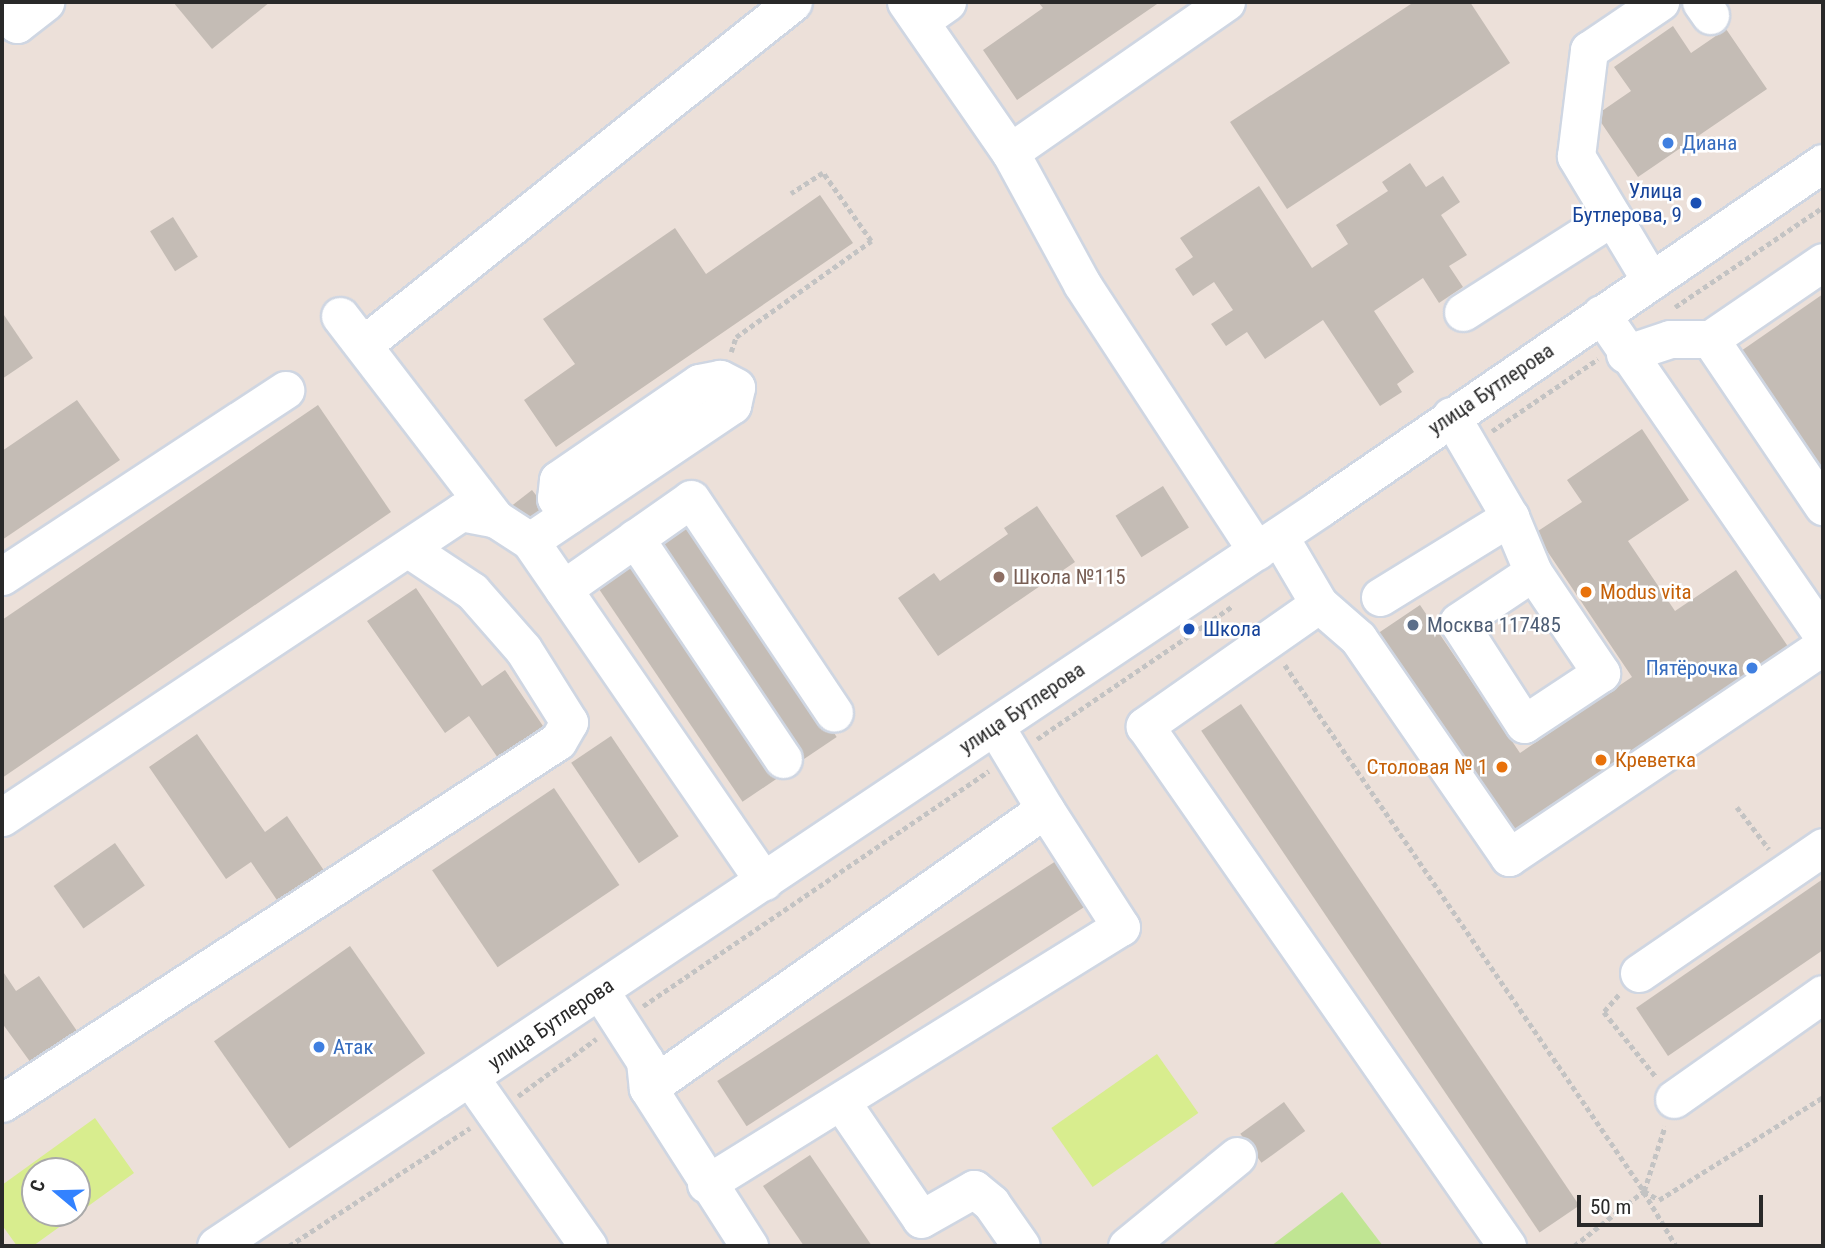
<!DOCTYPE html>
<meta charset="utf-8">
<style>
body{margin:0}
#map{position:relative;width:1825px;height:1248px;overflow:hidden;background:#ece0d9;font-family:"Roboto Condensed",sans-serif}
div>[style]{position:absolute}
.green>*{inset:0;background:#c0e593}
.pitch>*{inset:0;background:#d8ed8e;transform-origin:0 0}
.building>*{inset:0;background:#c4bcb5;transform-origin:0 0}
.path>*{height:4.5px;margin-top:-2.25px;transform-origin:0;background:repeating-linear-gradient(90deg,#c3c3c3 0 5px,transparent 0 8.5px)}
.roads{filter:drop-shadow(2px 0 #cfd6e2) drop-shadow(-2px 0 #cfd6e2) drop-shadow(0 2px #cfd6e2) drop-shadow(0 -2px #cfd6e2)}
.minor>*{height:37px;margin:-18.5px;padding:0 18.5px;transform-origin:18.5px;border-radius:18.5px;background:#fff}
.dots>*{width:19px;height:19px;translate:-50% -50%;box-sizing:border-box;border:4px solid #fff;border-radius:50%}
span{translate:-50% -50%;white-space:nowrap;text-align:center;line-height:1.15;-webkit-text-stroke:5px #fff;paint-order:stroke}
.shop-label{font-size:21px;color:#366cbe}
.left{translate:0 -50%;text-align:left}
.right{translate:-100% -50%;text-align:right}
.transit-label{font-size:21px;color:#164399}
.street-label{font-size:21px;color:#292929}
.education-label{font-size:21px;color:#785e54}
.food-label{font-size:21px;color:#c56008}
.service-label{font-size:21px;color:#4e5e75}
.frame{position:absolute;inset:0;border:4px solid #292929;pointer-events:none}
.north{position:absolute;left:21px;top:1157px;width:70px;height:70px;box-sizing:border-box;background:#fff;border:2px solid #a9a9a9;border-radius:50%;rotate:289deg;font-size:19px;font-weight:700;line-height:28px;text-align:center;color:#292929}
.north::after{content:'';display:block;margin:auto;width:24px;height:32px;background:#3382ff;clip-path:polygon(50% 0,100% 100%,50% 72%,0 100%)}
.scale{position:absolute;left:1577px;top:1195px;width:186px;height:32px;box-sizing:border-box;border:4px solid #292929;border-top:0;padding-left:9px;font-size:21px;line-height:24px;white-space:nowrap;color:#292929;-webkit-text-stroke:5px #fff;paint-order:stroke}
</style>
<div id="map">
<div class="green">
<div style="clip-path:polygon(1342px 1192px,1383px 1246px,1271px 1246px)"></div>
</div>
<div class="pitch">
<div style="left:1157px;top:1054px;width:72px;height:129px;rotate:55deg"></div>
<div style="clip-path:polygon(evenodd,95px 1118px,134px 1173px,33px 1246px,17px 1246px,2px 1225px,2px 1185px,95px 1118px,35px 1171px,77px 1171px,77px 1213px,35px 1213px,35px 1171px)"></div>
</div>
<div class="building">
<div style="clip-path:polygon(173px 2px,270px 2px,212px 49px)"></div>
<div style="clip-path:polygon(1038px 2px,1160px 2px,1017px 100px,983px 50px,1043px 8px)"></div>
<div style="clip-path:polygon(1414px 2px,1470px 2px,1510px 63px,1287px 209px,1230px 122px)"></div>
<div style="clip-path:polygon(1673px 26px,1691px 53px,1726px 29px,1767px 89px,1638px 177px,1596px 115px,1631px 91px,1614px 67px)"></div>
<div style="clip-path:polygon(1410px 163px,1426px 187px,1443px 176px,1460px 202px,1441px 215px,1467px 255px,1449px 266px,1463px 287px,1439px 303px,1423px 278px,1374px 311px,1414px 372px,1397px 384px,1402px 392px,1380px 406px,1323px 320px,1265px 359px,1247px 332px,1226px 346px,1211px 324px,1233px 310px,1214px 282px,1193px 296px,1175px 269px,1193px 257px,1180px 238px,1259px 186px,1312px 268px,1348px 244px,1336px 225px,1388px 191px,1382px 182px)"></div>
<div style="clip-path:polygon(820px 195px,853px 243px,556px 447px,524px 400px,575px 364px,543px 319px,675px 228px,706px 274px)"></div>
<div style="left:173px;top:217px;width:47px;height:27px;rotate:58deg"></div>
<div style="clip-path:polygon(1823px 294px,1823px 470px,1741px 351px)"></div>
<div style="clip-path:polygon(2px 312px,33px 358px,2px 379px)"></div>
<div style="clip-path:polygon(77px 400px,120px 460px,2px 540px,2px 451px)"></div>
<div style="clip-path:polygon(318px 405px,391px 512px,2px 778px,2px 620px)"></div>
<div style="clip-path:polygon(1642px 429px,1689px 500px,1628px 541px,1675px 611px,1736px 570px,1789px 648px,1510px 837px,1374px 636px,1420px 605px,1520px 753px,1632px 677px,1535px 533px,1582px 502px,1567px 480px)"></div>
<div style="left:1163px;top:486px;width:49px;height:56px;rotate:58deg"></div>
<div style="left:532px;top:490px;width:23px;height:29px;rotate:52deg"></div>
<div style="clip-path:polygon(1037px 506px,1075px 562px,938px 656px,898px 598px,934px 573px,940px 581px,1008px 534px,1004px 528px)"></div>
<div style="left:693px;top:524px;width:257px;height:47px;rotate:56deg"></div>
<div style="left:633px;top:550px;width:270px;height:50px;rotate:56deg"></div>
<div style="clip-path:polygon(416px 588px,482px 686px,505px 670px,543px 726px,498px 758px,469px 716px,445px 733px,367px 621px)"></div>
<div style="left:1241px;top:704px;width:605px;height:48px;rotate:56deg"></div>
<div style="clip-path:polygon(197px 734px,265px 832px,287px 816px,325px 872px,279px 903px,251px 862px,226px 879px,149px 767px)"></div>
<div style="left:611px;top:736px;width:121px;height:48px;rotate:56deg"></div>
<div style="left:554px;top:788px;width:117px;height:147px;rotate:56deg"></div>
<div style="left:115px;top:843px;width:52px;height:75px;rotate:55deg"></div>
<div style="left:1056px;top:861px;width:54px;height:404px;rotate:57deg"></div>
<div style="clip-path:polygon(1823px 879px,1823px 950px,1668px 1056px,1636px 1008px)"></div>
<div style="left:350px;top:946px;width:131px;height:166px;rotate:55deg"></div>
<div style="clip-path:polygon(2px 970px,16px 991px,39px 976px,77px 1031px,31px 1063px,2px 1023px)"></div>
<div style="left:1284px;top:1102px;width:36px;height:54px;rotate:54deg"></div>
<div style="clip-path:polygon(810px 1155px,872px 1246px,804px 1246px,763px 1186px)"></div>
</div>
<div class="path">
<div style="left:1675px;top:307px;width:179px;rotate:-34deg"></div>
<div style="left:731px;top:352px;width:16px;rotate:-72deg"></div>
<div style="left:736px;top:337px;width:166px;rotate:-35.4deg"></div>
<div style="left:871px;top:241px;width:83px;rotate:-125.2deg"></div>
<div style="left:823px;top:173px;width:38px;rotate:147deg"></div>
<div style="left:1492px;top:431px;width:128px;rotate:-34.2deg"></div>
<div style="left:1285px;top:665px;width:637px;rotate:55.69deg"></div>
<div style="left:1644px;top:1191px;width:17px;rotate:31deg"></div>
<div style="left:1659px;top:1200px;width:194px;rotate:-32.1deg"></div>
<div style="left:1037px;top:739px;width:237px;rotate:-34.2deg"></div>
<div style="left:1737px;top:807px;width:53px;rotate:52.7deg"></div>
<div style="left:1619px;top:995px;width:23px;rotate:131deg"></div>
<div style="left:1604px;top:1012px;width:83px;rotate:51.3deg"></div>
<div style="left:643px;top:1006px;width:418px;rotate:-34.2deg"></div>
<div style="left:518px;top:1096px;width:97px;rotate:-36.2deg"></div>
<div style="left:1644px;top:1192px;width:63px;rotate:59.3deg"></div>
<div style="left:289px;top:1246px;width:216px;rotate:-33.1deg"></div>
<div style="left:1574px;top:1246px;width:89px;rotate:-38.2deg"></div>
<div style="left:1644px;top:1191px;width:68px;rotate:-72.1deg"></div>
</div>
<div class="roads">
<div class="minor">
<div style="left:3px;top:2px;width:26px;rotate:58deg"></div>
<div style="left:17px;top:24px;width:36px;rotate:-38deg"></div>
<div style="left:906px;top:2px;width:183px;rotate:55.3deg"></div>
<div style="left:1010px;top:152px;width:263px;rotate:-34.8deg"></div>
<div style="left:1701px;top:2px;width:16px;rotate:55deg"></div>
<div style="left:920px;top:21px;width:33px;rotate:-35deg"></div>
<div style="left:1010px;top:152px;width:150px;rotate:61.4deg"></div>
<div style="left:1082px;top:284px;width:319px;rotate:56.8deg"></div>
<div style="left:1823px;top:262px;width:137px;rotate:145.7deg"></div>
<div style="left:1710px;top:339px;width:202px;rotate:55.9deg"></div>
<div style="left:1651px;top:281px;width:146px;rotate:-121deg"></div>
<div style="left:1576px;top:156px;width:107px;rotate:-83deg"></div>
<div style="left:1589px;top:50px;width:86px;rotate:-34.1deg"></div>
<div style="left:1463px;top:312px;width:177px;rotate:-32.5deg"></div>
<div style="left:1601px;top:314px;width:391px;rotate:55.4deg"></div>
<div style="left:340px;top:316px;width:256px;rotate:52.5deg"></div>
<div style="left:363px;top:345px;width:550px;rotate:-38.58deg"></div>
<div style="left:1625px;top:354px;width:47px;rotate:-18.4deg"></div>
<div style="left:1670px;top:339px;width:40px"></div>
<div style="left:1451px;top:416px;width:117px;rotate:59.7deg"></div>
<div style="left:1510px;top:517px;width:60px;rotate:67.3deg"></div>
<div style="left:1533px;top:572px;width:122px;rotate:56deg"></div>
<div style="left:1601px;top:673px;width:92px;rotate:146.5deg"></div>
<div style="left:1524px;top:724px;width:121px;rotate:-122.9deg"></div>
<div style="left:1458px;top:622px;width:90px;rotate:-33.7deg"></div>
<div style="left:1279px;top:536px;width:79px;rotate:59.5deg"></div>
<div style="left:1319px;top:604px;width:213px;rotate:145deg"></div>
<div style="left:1145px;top:726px;width:634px;rotate:55.16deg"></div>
<div style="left:635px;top:538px;width:266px;rotate:56.2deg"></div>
<div style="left:530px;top:541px;width:244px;rotate:-34deg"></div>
<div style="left:732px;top:405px;width:18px;rotate:-77deg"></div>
<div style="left:736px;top:387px;width:18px;rotate:-153deg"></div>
<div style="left:720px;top:379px;width:21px;rotate:169deg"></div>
<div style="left:699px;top:383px;width:171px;rotate:145.5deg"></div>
<div style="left:558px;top:480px;width:18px;rotate:96deg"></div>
<div style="left:556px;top:498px;width:21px;rotate:55deg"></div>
<div style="left:2px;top:576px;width:339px;rotate:-33.3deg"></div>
<div style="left:563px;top:589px;width:156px;rotate:-35.1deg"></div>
<div style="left:691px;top:499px;width:257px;rotate:56.2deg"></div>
<div style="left:1380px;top:597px;width:153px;rotate:-31.6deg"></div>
<div style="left:1319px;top:604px;width:52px;rotate:41.1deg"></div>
<div style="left:1358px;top:638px;width:266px;rotate:55.4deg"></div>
<div style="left:1509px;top:857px;width:378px;rotate:-33.9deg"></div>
<div style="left:2px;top:817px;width:551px;rotate:-33.6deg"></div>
<div style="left:461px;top:512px;width:36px;rotate:11deg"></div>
<div style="left:496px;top:519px;width:40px;rotate:32.9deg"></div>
<div style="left:530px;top:541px;width:413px;rotate:55.5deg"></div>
<div style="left:1639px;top:973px;width:223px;rotate:-34.4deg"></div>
<div style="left:600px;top:991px;width:83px;rotate:57.3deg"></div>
<div style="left:645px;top:1061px;width:27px;rotate:84deg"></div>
<div style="left:648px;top:1088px;width:188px;rotate:57.4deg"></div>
<div style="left:471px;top:1079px;width:204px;rotate:55deg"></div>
<div style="left:648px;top:1088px;width:485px;rotate:-35.1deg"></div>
<div style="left:1045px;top:809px;width:97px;rotate:-121.1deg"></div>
<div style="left:1674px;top:1099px;width:182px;rotate:-35.2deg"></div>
<div style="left:2px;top:1103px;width:663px;rotate:-33.07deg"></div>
<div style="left:558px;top:741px;width:22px;rotate:-60deg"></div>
<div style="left:569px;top:722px;width:86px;rotate:-122.2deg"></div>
<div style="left:523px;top:649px;width:77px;rotate:-131.3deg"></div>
<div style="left:472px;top:591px;width:76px;rotate:-146.3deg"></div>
<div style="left:842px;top:1103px;width:140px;rotate:55.7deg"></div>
<div style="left:921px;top:1219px;width:61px;rotate:-29.5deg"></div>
<div style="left:974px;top:1189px;width:22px;rotate:39deg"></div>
<div style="left:991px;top:1203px;width:52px;rotate:55.1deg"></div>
<div style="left:706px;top:1184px;width:488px;rotate:-31.8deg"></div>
<div style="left:1121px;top:927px;width:140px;rotate:-122.8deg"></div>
<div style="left:216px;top:1246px;width:1328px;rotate:-33.76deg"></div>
<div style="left:1320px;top:508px;width:610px;rotate:-34.45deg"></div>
<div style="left:1127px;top:1246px;width:142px;rotate:-39.3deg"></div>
</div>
</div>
<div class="dots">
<div style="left:1668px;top:143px;background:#3f7fe0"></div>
<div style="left:1696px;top:203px;background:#1a4fb4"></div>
<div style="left:999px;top:577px;background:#8d6e63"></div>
<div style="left:1586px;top:592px;background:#e8710a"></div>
<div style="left:1413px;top:625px;background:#5c6f8a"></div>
<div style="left:1189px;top:629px;background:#1a4fb4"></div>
<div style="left:1752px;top:668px;background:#3f7fe0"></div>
<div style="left:1601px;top:760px;background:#e8710a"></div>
<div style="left:1502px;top:767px;background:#e8710a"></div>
<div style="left:319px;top:1047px;background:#3f7fe0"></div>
</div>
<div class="shop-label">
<span class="left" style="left:1682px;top:143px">Диана</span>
<span class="right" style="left:1738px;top:668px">Пятёрочка</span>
<span class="left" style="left:333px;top:1047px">Атак</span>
</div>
<div class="transit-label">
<span class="right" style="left:1682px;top:203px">Улица<br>Бутлерова, 9</span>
<span class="left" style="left:1203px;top:629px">Школа</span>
</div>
<div class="street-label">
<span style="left:1491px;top:389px;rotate:-34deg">улица Бутлерова</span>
<span style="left:1022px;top:708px;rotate:-34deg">улица Бутлерова</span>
<span style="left:551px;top:1024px;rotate:-34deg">улица Бутлерова</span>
</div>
<div class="education-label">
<span class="left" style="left:1013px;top:577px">Школа №115</span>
</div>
<div class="food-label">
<span class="left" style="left:1600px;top:592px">Modus vita</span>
<span class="left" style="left:1615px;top:760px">Креветка</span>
<span class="right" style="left:1488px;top:767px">Столовая № 1</span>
</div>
<div class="service-label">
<span class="left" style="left:1427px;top:625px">Москва 117485</span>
</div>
<div class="frame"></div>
<div class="north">С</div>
<div class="scale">50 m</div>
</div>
